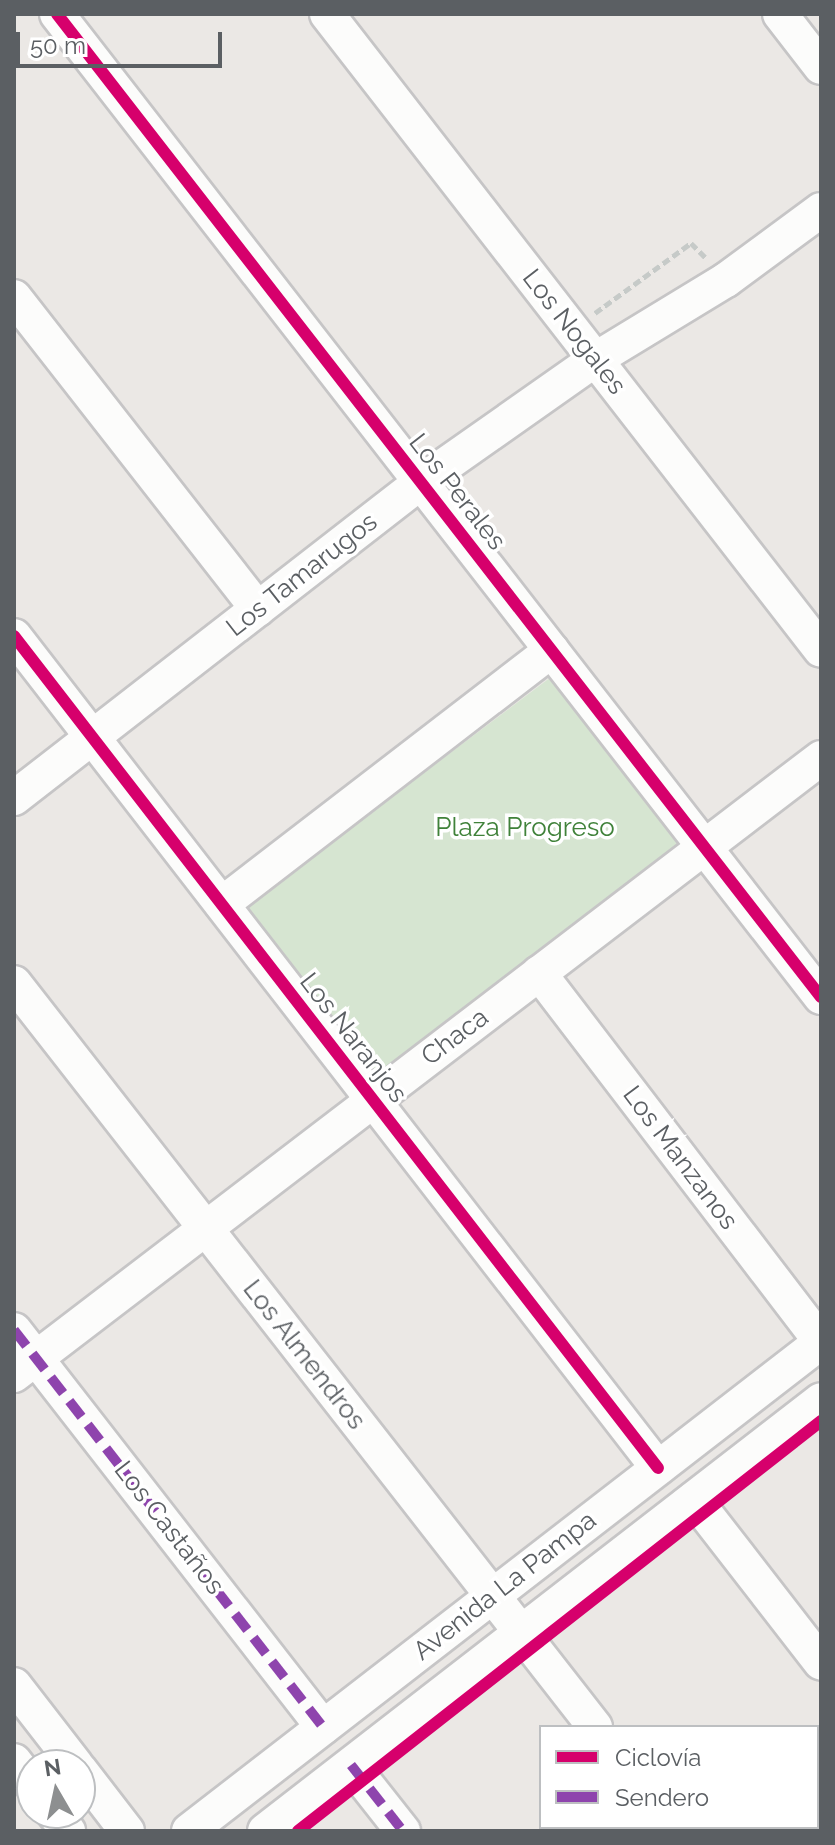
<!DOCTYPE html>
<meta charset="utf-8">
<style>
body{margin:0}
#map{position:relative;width:835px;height:1845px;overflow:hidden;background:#ebe8e5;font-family:Raleway,sans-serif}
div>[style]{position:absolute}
.green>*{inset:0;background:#d6e5d1;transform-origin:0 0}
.path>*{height:5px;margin-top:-2.5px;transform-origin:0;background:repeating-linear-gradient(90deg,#c6cac8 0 8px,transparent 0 12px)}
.roads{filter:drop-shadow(2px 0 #c6c5c6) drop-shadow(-2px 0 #c6c5c6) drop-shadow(0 2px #c6c5c6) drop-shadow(0 -2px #c6c5c6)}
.minor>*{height:34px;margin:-17px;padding:0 17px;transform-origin:17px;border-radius:17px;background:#fcfcfb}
.quiet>*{height:10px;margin-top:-5px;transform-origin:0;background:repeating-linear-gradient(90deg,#8e44ad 0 20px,transparent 0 30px)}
.cycleway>*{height:12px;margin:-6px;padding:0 6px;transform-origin:6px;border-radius:6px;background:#d6006c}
span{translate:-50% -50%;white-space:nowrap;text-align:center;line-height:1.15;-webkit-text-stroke:7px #fff;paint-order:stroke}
.street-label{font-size:26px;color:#5b5f63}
.park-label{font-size:26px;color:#40823a}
.frame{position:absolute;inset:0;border:16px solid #5b5f63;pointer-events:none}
.legend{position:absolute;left:539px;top:1725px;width:280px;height:104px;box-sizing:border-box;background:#fff;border:2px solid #bdbfc1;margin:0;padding:10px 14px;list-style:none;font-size:24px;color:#5b5f63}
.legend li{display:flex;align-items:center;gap:16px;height:40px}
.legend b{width:40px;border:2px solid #bdbfc1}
.north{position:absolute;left:16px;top:1749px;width:80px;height:80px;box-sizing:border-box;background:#fff;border:2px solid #bdbfc1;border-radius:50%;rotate:351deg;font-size:22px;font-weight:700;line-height:32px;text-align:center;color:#5b5f63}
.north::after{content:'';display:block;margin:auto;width:28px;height:36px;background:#8d8f90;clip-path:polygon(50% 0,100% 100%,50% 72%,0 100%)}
.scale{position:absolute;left:16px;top:32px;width:206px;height:36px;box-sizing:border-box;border:4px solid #5b5f63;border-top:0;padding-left:10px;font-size:24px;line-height:28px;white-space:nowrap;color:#5b5f63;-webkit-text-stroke:6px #fff;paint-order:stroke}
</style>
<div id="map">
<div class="green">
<div style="left:555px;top:674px;width:212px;height:397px;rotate:53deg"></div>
</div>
<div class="path">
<div style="left:595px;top:313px;width:119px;rotate:-36.1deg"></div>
<div style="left:691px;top:243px;width:20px;rotate:45deg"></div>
</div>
<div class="roads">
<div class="minor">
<div style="left:57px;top:14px;width:1245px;rotate:52.15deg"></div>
<div style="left:327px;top:14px;width:805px;rotate:52.16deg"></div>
<div style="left:780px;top:14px;width:67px;rotate:52.3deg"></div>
<div style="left:14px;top:297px;width:396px;rotate:52deg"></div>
<div style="left:14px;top:636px;width:1052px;rotate:52.26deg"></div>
<div style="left:14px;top:798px;width:515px;rotate:-37.83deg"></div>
<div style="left:421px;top:482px;width:214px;rotate:-35.1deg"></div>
<div style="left:596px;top:359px;width:152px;rotate:-31.3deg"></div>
<div style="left:726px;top:280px;width:118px;rotate:-36.4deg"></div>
<div style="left:222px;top:904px;width:416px;rotate:-37.6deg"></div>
<div style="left:539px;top:973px;width:464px;rotate:52.6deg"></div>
<div style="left:14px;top:983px;width:944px;rotate:52.01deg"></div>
<div style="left:14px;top:1330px;width:503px;rotate:52.11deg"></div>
<div style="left:14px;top:1375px;width:1016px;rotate:-37.4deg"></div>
<div style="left:694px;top:1499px;width:207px;rotate:52.2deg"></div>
<div style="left:14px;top:1685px;width:101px;rotate:52.2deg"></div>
<div style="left:14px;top:1761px;width:29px;rotate:52deg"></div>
<div style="left:351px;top:1765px;width:84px;rotate:51.8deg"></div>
<div style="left:80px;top:1770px;width:77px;rotate:52.4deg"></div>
<div style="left:54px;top:1813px;width:23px;rotate:52deg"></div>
<div style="left:673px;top:1827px;width:5px;rotate:53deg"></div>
<div style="left:189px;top:1831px;width:799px;rotate:-37.73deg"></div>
<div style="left:265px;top:1831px;width:703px;rotate:-37.78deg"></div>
</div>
</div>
<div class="quiet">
<div style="left:14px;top:1330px;width:503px;rotate:52.11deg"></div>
<div style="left:351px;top:1765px;width:84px;rotate:51.8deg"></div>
</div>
<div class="cycleway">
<div style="left:57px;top:14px;width:1245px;rotate:52.15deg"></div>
<div style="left:14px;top:636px;width:1052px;rotate:52.26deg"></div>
<div style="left:298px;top:1831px;width:665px;rotate:-38.09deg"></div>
</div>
<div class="street-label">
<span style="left:574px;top:332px;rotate:52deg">Los Nogales</span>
<span style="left:457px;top:492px;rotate:52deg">Los Perales</span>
<span style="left:302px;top:575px;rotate:-38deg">Los Tamarugos</span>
<span style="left:455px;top:1037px;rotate:-37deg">Chaca</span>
<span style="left:353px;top:1038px;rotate:52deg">Los Naranjos</span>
<span style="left:680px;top:1158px;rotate:53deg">Los Manzanos</span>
<span style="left:304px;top:1355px;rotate:52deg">Los Almendros</span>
<span style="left:169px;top:1528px;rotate:52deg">Los Castaños</span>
<span style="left:505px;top:1586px;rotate:-38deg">Avenida La Pampa</span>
</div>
<div class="park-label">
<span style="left:525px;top:828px">Plaza Progreso</span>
</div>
<div class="frame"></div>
<ul class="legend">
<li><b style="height:10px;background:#d6006c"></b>Ciclovía</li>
<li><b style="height:10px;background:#8e44ad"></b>Sendero</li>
</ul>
<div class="north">N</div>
<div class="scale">50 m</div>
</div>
